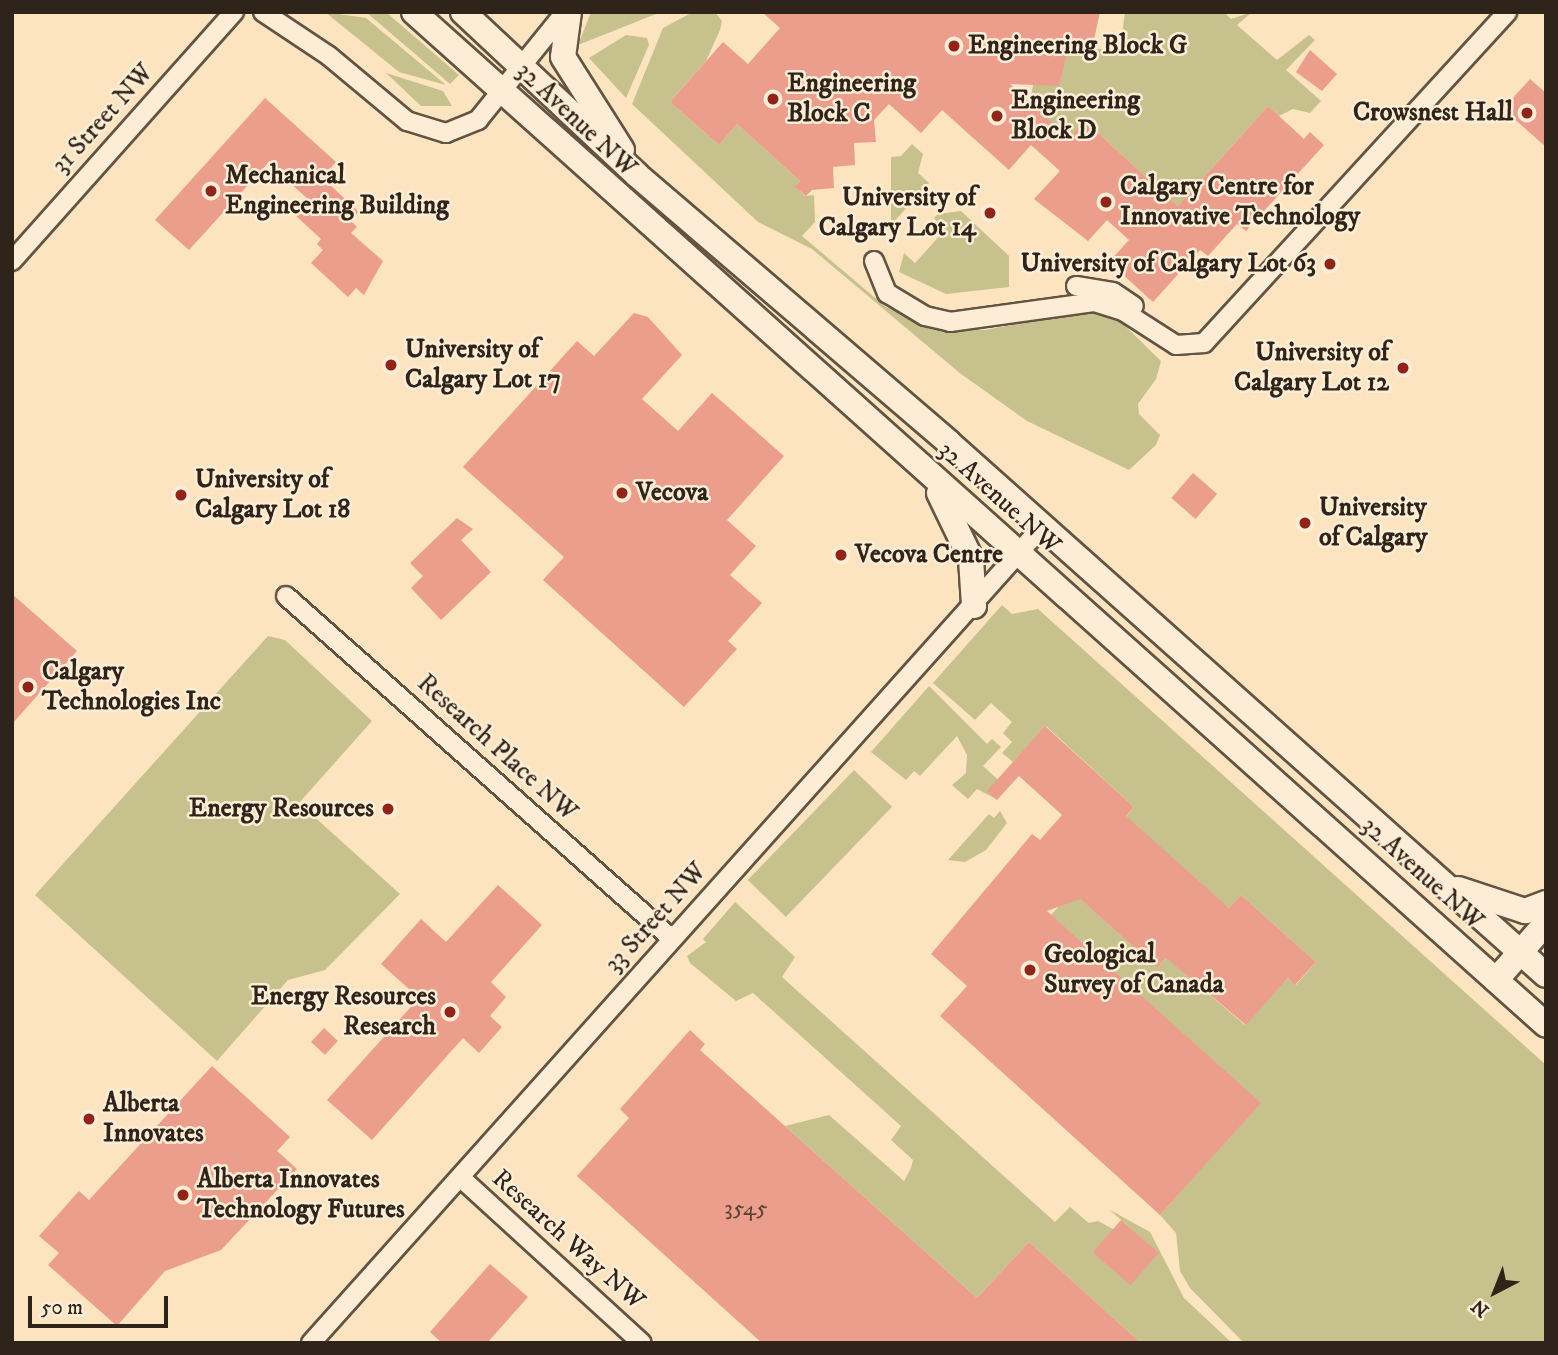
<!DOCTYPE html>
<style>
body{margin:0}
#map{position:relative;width:1558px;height:1355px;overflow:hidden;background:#fde4c0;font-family:"IM FELL DW Pica",serif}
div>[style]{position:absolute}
.green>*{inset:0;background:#c7c28d;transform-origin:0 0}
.building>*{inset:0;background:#eb9e8c;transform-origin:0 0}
.roads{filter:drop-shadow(2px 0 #625443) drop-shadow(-2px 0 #625443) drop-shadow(0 2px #625443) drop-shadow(0 -2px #625443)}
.street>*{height:18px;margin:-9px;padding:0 9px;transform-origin:9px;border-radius:9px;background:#feedd6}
.secondary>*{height:24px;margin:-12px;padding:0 12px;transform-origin:12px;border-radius:12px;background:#feedd6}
.dots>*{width:19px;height:19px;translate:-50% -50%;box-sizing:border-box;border:4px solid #feedd6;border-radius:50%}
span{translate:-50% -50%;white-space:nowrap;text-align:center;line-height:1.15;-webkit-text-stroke:5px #feedd6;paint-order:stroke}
.number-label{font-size:23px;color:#5d4236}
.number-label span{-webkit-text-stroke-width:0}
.poi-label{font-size:26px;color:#2e2419;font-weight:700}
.left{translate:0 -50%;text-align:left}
.right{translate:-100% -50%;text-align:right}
.street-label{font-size:26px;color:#2e2419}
.frame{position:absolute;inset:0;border:14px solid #2e2419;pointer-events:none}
.north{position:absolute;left:1460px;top:1257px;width:70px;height:70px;-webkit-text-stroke:5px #feedd6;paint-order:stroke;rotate:222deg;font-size:19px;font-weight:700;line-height:28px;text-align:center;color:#2e2419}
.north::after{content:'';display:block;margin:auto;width:24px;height:32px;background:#2e2419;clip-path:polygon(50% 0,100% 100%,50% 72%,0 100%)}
.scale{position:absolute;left:28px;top:1296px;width:140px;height:32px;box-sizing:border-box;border:4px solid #2e2419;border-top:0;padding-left:9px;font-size:21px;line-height:24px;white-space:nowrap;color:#2e2419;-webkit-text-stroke:5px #feedd6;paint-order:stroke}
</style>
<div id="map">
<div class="green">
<div style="clip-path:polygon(325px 12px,366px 18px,446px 85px,399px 72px)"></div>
<div style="clip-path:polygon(366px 12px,386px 12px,459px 75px,450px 84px)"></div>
<div style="clip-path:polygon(591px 12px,661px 12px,578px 45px)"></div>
<div style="clip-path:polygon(693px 12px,715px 12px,722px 21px,720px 30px,706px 61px,670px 102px,719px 145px,737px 124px,800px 181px,796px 187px,805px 196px,814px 195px,815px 222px,802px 236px,886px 307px,929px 327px,985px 330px,1092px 310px,1119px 320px,1161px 361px,1156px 379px,1138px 404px,1139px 414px,1160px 435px,1156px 445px,1129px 470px,1027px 421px,961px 374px,812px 249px,758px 222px,632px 104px,663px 28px)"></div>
<div style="clip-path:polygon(1125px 12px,1224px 12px,1231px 19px,1252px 12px,1237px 25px,1277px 60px,1309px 35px,1315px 40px,1286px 70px,1321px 101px,1310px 113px,1293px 109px,1279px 116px,1268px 106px,1178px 206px,1085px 121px,1056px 153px,1030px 103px,1033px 85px,1059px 85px,1066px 49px,1120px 49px)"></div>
<div style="clip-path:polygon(626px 35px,647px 38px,649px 45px,626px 98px,589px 58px)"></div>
<div style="clip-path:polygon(386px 73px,443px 91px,452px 106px,421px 106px)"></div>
<div style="clip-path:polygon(912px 144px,923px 154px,918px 173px,929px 183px,891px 225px,891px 157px,901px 156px)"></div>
<div style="clip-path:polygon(961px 211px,1009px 256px,1009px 287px,946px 294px,899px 272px,904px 253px,915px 263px,945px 230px,934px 218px,938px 214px)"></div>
<div style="clip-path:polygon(1002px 605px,1012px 614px,1038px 609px,1546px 1065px,1546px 1343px,1244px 1343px,1190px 1288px,1180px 1271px,1176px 1233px,1160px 1215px,1260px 1103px,1051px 915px,1069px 895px,1074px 901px,1079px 898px,1157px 968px,1170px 954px,1186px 975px,1245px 1025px,1288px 978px,1296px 985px,1316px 962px,1241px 895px,1229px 908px,1124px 819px,1134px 807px,1046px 726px,1013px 762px,1002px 753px,1012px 742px,1003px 733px,1012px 722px,991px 703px,975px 720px,933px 683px)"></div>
<div style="clip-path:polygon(268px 636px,285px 640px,372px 721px,299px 803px,400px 894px,325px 970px,288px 980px,217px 1061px,35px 895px)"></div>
<div style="clip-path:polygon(929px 686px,987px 744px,992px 739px,1001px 747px,983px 766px,1006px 787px,996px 799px,977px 789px,968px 799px,952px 785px,966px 773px,967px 755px,957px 736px,920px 776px,914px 771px,906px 780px,871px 752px)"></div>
<div style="left:854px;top:770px;width:53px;height:153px;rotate:44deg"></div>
<div style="clip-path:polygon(1000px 811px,1007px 823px,986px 850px,965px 862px,948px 860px,989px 814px,994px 818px)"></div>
<div style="clip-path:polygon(735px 902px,795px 957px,782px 977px,1055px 1222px,1070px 1207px,1089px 1223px,1098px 1221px,1158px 1253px,1110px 1210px,1150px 1232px,1184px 1298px,1232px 1343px,1141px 1343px,1029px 1242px,977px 1298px,785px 1126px,829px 1115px,904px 1181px,911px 1168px,913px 1160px,891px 1140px,901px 1126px,753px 993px,736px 1001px,690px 963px,687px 956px,706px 942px,703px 939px)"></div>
</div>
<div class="building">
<div style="clip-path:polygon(762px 12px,1100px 12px,1092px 49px,1068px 49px,1059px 86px,1010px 84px,1069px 138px,1085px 121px,1178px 206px,1268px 106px,1304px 139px,1310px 132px,1324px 145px,1246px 231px,1237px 224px,1208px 256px,1200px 250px,1153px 302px,1109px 262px,1129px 240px,1107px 220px,1088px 241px,1034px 199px,1060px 171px,1031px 145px,1009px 170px,942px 110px,921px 133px,889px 104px,874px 120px,876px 142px,854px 143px,855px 165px,833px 167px,834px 188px,812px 190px,806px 196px,795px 187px,800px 181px,737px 124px,719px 145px,670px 102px,723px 42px,748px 64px,780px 28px)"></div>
<div style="clip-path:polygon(1310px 50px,1337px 74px,1322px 91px,1296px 72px)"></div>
<div style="clip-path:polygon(1530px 79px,1546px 93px,1546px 147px,1503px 109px)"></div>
<div style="clip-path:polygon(265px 98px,336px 162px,327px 172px,333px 177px,328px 183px,359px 212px,351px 221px,357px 227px,351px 233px,383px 261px,364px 295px,356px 288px,348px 297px,311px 263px,323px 250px,317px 244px,321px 239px,295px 215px,309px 200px,268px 163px,189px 250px,155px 220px)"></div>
<div style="clip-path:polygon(634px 313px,648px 317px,682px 355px,642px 399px,678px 431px,712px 393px,784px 456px,727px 520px,756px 546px,730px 575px,762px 603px,728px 641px,737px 649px,684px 707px,543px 580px,564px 557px,463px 467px,577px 341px,594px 356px)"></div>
<div style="left:1193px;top:473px;width:32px;height:33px;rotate:41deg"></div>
<div style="clip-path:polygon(457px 518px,473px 529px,461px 540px,491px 572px,441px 620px,411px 588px,423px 576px,410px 563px)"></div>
<div style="clip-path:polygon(12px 594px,77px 651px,12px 724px)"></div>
<div style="clip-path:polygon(1045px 726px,1134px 807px,1126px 816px,1229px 908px,1241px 895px,1316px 962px,1295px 985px,1288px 978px,1246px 1025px,1166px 958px,1157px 968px,1080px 899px,1047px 911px,1261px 1103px,1160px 1215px,940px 1016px,967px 986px,931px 954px,1032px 834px,1040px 840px,1062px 815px,1019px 776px,997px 800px,987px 791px)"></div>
<div style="clip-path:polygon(498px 885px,542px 925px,491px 982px,506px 997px,490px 1016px,502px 1027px,479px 1053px,463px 1038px,372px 1140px,327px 1100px,419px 998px,381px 964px,421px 919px,446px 942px)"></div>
<div style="left:324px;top:1028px;width:19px;height:19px;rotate:43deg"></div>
<div style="clip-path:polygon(690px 1030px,705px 1044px,700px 1050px,977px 1298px,1029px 1242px,1141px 1343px,762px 1343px,577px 1176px,629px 1118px,620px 1109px)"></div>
<div style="clip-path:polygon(212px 1066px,290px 1137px,277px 1151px,297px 1169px,221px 1250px,165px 1271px,117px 1326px,48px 1265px,59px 1253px,39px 1236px,79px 1191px,89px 1200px)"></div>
<div style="left:1121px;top:1220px;width:50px;height:43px;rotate:41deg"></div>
<div style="clip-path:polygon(490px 1264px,528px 1297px,487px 1343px,442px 1343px,430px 1332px)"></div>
</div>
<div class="roads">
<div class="street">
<div style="left:263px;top:12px;width:79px;rotate:33.7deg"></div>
<div style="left:329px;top:56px;width:102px;rotate:39.8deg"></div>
<div style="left:407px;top:121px;width:41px;rotate:17.1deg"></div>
<div style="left:446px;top:133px;width:35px;rotate:-22deg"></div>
<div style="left:478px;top:120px;width:139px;rotate:-51.1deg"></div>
<div style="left:12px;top:261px;width:334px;rotate:-48.3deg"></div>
<div style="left:874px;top:261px;width:35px;rotate:68deg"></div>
<div style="left:887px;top:293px;width:44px;rotate:31.2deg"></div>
<div style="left:925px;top:316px;width:26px;rotate:13deg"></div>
<div style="left:950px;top:322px;width:145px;rotate:-7.9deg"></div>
<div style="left:1094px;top:302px;width:30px;rotate:17deg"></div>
<div style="left:1123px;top:311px;width:63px;rotate:32.7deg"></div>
<div style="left:1176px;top:345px;width:28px;rotate:-4deg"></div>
<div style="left:1204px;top:343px;width:449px;rotate:-47.5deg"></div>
<div style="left:1076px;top:286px;width:37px;rotate:9deg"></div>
<div style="left:1113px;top:292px;width:25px;rotate:34deg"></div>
<div style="left:286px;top:596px;width:516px;rotate:41.62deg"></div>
<div style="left:460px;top:1177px;width:246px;rotate:42.4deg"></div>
<div style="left:311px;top:1343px;width:1094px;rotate:-48.15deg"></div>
</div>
<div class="secondary">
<div style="left:414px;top:12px;width:1519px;rotate:41.82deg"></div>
<div style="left:463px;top:12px;width:238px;rotate:43.1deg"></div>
<div style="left:637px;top:175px;width:410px;rotate:40.6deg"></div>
<div style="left:948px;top:442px;width:801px;rotate:41.71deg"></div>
<div style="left:569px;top:12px;width:45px;rotate:97.6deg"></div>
<div style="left:563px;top:57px;width:110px;rotate:57.6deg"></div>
<div style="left:939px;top:493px;width:73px;rotate:64.1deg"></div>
<div style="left:971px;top:559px;width:47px;rotate:86.3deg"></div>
<div style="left:1458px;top:889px;width:71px;rotate:18.2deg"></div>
<div style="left:1525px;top:911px;width:22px;rotate:-21deg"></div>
<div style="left:1496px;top:980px;width:76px;rotate:-48.7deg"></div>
</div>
</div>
<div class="dots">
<div style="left:954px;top:46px;background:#8f2418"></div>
<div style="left:773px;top:99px;background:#8f2418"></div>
<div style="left:1527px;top:113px;background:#8f2418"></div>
<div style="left:997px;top:116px;background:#8f2418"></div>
<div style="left:211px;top:191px;background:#8f2418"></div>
<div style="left:1106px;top:202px;background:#8f2418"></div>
<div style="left:990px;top:213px;background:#8f2418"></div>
<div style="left:1330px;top:264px;background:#8f2418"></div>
<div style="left:391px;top:365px;background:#8f2418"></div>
<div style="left:1403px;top:368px;background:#8f2418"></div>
<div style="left:622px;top:493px;background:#8f2418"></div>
<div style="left:181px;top:495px;background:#8f2418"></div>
<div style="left:1305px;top:523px;background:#8f2418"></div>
<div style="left:841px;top:555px;background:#8f2418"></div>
<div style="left:28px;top:687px;background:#8f2418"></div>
<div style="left:388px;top:809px;background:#8f2418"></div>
<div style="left:1030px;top:970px;background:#8f2418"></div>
<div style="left:450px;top:1012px;background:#8f2418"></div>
<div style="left:89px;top:1119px;background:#8f2418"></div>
<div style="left:183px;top:1195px;background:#8f2418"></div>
</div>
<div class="number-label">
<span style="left:746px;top:1209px">3545</span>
</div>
<div class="poi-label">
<span class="left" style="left:968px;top:46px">Engineering Block G</span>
<span class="left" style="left:787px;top:99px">Engineering<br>Block C</span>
<span class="left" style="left:1011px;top:116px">Engineering<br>Block D</span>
<span class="right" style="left:1513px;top:113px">Crowsnest Hall</span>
<span class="left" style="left:225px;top:191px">Mechanical<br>Engineering Building</span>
<span class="left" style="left:1120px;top:202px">Calgary Centre for<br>Innovative Technology</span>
<span class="right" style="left:976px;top:213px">University of<br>Calgary Lot 14</span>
<span class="right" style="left:1316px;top:264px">University of Calgary Lot 63</span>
<span class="left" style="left:405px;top:365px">University of<br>Calgary Lot 17</span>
<span class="right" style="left:1389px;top:368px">University of<br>Calgary Lot 12</span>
<span class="left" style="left:195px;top:495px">University of<br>Calgary Lot 18</span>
<span class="left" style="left:636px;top:493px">Vecova</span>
<span class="left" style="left:1319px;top:523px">University<br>of Calgary</span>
<span class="left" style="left:855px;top:555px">Vecova Centre</span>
<span class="left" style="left:42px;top:687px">Calgary<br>Technologies Inc</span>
<span class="right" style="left:374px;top:809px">Energy Resources</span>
<span class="left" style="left:1044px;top:970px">Geological<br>Survey of Canada</span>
<span class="right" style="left:436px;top:1012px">Energy Resources<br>Research</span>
<span class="left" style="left:103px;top:1119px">Alberta<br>Innovates</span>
<span class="left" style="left:197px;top:1195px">Alberta Innovates<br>Technology Futures</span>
</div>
<div class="street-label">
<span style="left:103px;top:119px;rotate:-48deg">31 Street NW</span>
<span style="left:576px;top:120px;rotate:43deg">32 Avenue NW</span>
<span style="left:999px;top:498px;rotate:42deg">32 Avenue NW</span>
<span style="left:497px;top:748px;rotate:42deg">Research Place NW</span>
<span style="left:1422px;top:874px;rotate:42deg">32 Avenue NW</span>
<span style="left:656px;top:918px;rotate:-48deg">33 Street NW</span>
<span style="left:568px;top:1240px;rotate:42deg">Research Way NW</span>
</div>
<div class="frame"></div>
<div class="north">N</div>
<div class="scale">50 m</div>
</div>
